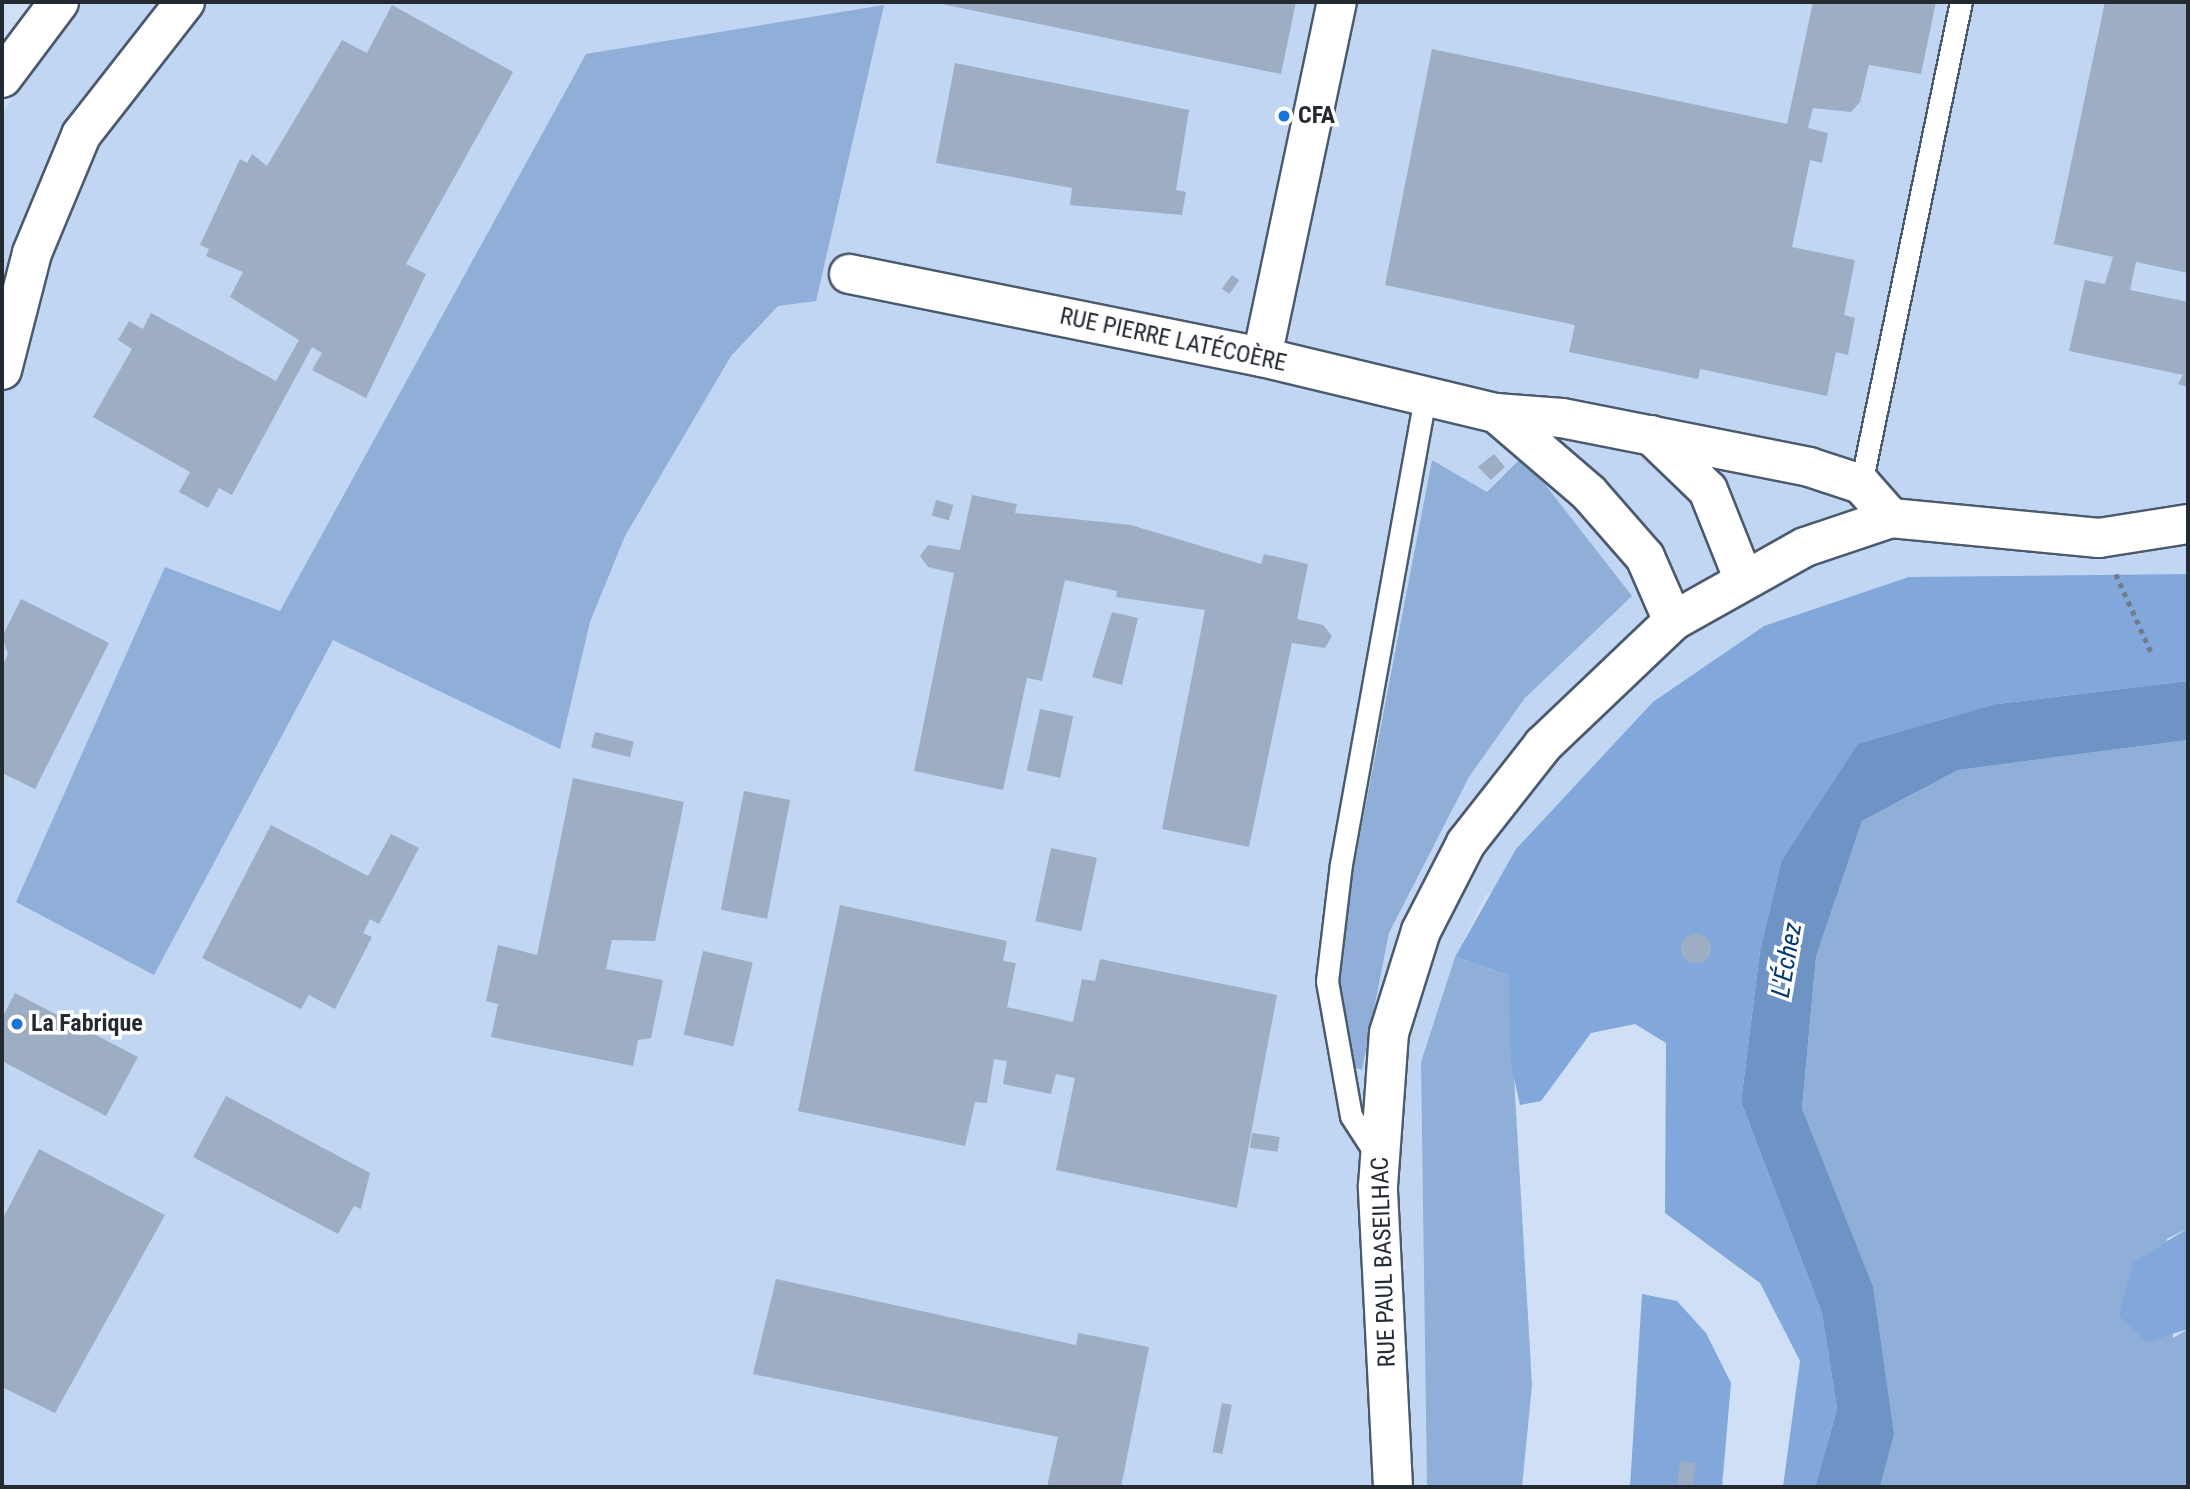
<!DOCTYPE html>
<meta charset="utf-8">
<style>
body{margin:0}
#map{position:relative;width:2190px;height:1489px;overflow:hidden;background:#cfe0f6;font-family:"Roboto Condensed",sans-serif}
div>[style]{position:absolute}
.built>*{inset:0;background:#c1d6f2}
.green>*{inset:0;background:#8faed8}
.forest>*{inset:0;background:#81a7db}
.water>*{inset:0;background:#6e94c6}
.building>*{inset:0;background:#9dadc3;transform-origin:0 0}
.round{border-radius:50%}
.path>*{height:4.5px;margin-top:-2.25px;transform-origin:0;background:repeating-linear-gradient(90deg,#717c8a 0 5px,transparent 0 10px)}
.roads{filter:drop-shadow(2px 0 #4c5a6d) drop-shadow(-2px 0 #4c5a6d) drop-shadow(0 2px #4c5a6d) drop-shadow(0 -2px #4c5a6d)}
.service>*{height:21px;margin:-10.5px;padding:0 10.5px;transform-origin:10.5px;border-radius:10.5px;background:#fff}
.minor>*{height:38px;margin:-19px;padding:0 19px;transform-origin:19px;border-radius:19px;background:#fff}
.tertiary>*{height:38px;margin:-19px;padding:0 19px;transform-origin:19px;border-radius:19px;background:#fff}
.primary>*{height:38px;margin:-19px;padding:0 19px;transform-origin:19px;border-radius:19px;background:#fff}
.dots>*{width:19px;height:19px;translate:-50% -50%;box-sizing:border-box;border:4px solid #fff;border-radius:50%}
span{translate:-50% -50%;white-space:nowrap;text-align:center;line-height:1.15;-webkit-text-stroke:7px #fff;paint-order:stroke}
.poi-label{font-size:24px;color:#242a32;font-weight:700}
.left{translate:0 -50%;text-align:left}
.street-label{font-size:24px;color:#242a32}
.water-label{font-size:26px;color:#033976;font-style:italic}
.frame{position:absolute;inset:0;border:4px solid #242a32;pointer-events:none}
</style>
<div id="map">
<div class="built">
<div style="clip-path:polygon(evenodd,79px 2px,2188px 2px,2188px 574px,2117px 576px,1486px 895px,1455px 957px,1421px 1062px,1427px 1487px,2px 1487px,2px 114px,79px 2px,1523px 456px,1632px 596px,1525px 698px,1469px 777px,1389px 933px,1362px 1069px,1433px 460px,1487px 492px,1523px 456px)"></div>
</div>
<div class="green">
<div style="clip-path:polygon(884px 5px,816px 301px,778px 306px,731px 356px,625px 536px,590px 622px,560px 749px,333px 640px,154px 975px,16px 902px,165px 567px,280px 611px,586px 54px)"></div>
<div style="clip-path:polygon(1523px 456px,1632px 596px,1525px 698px,1469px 777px,1389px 933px,1362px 1070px,1349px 1065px,1339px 982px,1351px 882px,1432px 460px,1487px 492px)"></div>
<div style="clip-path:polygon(2188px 740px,2188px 1228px,2167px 1239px,2173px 1338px,2188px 1329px,2188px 1487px,1880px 1487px,1894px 1435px,1802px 1109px,1816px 957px,1862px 821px,1958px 770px)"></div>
<div style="clip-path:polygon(1455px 957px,1508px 975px,1532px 1385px,1522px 1487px,1427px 1487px,1421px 1062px)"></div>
</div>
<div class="forest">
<div style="clip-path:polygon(2188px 574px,2188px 681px,1997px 704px,1781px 862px,1760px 951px,1741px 1102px,1822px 1313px,1837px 1409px,1815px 1487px,1783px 1487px,1800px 1361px,1760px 1283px,1665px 1213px,1666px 1043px,1635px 1024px,1591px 1033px,1541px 1101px,1520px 1105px,1511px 1065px,1508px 975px,1455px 957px,1516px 849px,1653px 702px,1764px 626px,1909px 577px)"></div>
<div style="clip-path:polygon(2188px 1228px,2188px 1329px,2147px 1342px,2119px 1316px,2133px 1263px)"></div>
<div style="clip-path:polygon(1642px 1294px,1677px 1301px,1706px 1333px,1731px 1383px,1722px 1487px,1630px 1487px)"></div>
</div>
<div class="water">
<div style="clip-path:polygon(2188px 681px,2188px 740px,1958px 770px,1862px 821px,1816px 957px,1802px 1109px,1873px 1287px,1894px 1435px,1880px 1487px,1815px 1487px,1837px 1409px,1822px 1313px,1741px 1102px,1760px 951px,1781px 862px,1858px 744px,1997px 704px)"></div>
</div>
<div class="building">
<div style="clip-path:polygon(932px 2px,1234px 4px,1296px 2px,1281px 74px)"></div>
<div style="clip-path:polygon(1813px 2px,1936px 2px,1921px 74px,1869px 65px,1860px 102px,1851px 112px,1813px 108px,1808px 128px,1828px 133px,1822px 163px,1810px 160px,1792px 247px,1855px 260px,1844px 315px,1855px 318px,1848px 355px,1836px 352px,1827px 396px,1700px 369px,1698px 379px,1569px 352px,1575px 325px,1385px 285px,1432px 49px,1787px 124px)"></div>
<div style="clip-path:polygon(2105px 2px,2188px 2px,2188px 273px,2136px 262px,2130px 290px,2188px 302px,2188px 387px,2178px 384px,2183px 375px,2069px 351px,2085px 280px,2105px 284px,2113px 257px,2054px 244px)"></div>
<div style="clip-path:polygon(392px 5px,513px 72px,406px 264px,426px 274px,366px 398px,312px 370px,322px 353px,312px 347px,232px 495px,219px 488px,208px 508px,179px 492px,190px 472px,93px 417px,132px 349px,118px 340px,129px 321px,143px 329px,151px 313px,276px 381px,299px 340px,230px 297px,243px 272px,206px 256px,209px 249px,200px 245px,240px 159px,247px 163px,252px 154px,267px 166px,342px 40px,367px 53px)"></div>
<div style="clip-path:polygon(955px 63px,1189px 110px,1176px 190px,1186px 192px,1182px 215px,1070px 205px,1072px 188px,936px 163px)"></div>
<div style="left:1232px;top:275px;width:9px;height:17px;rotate:36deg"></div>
<div style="clip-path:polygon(1494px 454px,1505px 467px,1491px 480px,1478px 467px)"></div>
<div style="clip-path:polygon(972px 495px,1017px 504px,1015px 513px,1131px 525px,1261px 564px,1264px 554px,1308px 564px,1297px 619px,1323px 625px,1332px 636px,1325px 648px,1292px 643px,1249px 847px,1162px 829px,1205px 610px,1116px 597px,1117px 591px,1065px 580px,1042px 681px,1027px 678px,1003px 790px,914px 771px,954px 573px,928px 567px,920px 556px,928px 545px,960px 550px)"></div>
<div style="left:936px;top:500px;width:18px;height:16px;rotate:16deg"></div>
<div style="clip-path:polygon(21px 599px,109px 643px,35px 789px,2px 773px,2px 667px,8px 654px,2px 637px)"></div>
<div style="clip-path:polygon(1112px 612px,1138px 618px,1122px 685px,1092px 677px)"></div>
<div style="left:1040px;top:709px;width:34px;height:63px;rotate:12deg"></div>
<div style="left:595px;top:732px;width:40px;height:16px;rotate:14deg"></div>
<div style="clip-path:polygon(573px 778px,684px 802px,655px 941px,612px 940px,606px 969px,663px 980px,651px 1038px,638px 1040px,633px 1066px,491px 1037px,498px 1004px,486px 1001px,498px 945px,537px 955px)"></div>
<div style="left:744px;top:791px;width:47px;height:121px;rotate:11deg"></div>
<div style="clip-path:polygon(271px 825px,368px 876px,391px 834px,419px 848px,379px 924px,370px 919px,363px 933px,372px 937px,335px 1009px,309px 995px,301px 1009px,202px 958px)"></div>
<div style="left:1051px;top:848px;width:47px;height:75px;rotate:12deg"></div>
<div style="clip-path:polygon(840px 905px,1007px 941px,1003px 961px,1016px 963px,1007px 1007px,1073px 1022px,1082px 979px,1095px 981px,1100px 959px,1277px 995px,1237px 1208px,1056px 1170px,1075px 1078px,1056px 1074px,1051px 1094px,1003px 1084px,1007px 1061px,994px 1059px,987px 1103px,975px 1102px,965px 1146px,798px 1111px)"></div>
<div class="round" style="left:1681px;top:934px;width:30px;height:30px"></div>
<div style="left:703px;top:951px;width:51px;height:86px;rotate:13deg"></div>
<div style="clip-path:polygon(15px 993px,138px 1057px,106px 1116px,2px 1061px,2px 1018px)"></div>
<div style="clip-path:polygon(226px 1096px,370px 1173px,361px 1209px,354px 1206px,338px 1234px,193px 1157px)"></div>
<div style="left:1252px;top:1133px;width:28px;height:15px;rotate:8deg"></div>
<div style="clip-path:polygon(39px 1149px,165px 1215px,55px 1413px,2px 1387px,2px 1220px)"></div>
<div style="clip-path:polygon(776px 1279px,1076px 1345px,1078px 1333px,1149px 1347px,1121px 1487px,1047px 1487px,1058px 1437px,753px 1374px)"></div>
<div style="left:1222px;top:1403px;width:10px;height:50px;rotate:11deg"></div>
<div style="left:1680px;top:1461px;width:16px;height:26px;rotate:7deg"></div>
</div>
<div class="path">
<div style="left:2116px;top:574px;width:85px;rotate:65.8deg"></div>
</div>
<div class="roads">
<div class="service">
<div style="left:1861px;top:484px;width:492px;rotate:-78.3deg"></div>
<div style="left:1377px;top:1156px;width:48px;rotate:-123deg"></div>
<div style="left:1351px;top:1116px;width:137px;rotate:-100.1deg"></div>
<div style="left:1327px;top:981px;width:118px;rotate:-83.2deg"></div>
<div style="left:1341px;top:864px;width:474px;rotate:-79.8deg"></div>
</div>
<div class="minor">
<div style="left:849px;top:274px;width:421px;rotate:11.4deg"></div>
<div style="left:1262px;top:357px;width:241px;rotate:13.5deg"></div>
<div style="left:1496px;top:413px;width:66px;rotate:4.3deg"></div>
<div style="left:1562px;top:418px;width:252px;rotate:11.2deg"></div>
<div style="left:1809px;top:467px;width:55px;rotate:18.1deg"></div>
<div style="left:1861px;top:484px;width:45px;rotate:48.6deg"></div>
<div style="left:1891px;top:518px;width:209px;rotate:5.5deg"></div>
<div style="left:2099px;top:538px;width:90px;rotate:-8.9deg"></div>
<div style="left:1262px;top:357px;width:363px;rotate:-78.1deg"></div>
<div style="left:1496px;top:413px;width:123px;rotate:40.7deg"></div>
<div style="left:1589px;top:493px;width:85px;rotate:48.8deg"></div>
<div style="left:1645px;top:557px;width:70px;rotate:66.4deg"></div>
<div style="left:1651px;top:435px;width:79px;rotate:44deg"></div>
<div style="left:1708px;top:490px;width:95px;rotate:68.3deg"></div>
<div style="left:1393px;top:1487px;width:301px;rotate:-92.9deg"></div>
<div style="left:1378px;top:1186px;width:153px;rotate:-85.9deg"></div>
<div style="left:1389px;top:1033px;width:107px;rotate:-72.6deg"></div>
<div style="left:1421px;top:931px;width:99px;rotate:-62.9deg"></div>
<div style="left:1466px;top:843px;width:125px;rotate:-51.8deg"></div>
<div style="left:1543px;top:745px;width:180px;rotate:-43.6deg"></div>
<div style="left:1673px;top:621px;width:151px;rotate:-29.3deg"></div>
<div style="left:1805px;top:547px;width:91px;rotate:-18.6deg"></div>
</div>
<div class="tertiary">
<div style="left:2px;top:370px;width:121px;rotate:-75.6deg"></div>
<div style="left:32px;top:253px;width:128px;rotate:-67.4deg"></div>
<div style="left:81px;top:135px;width:169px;rotate:-52deg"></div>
</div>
<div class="primary">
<div style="left:2px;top:78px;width:95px;rotate:-53.1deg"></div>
</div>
</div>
<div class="dots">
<div style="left:1284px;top:116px;background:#1873dc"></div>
<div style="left:17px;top:1024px;background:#1873dc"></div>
</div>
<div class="poi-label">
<span class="left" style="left:1298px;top:116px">CFA</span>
<span class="left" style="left:31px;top:1024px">La Fabrique</span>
</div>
<div class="street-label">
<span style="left:1173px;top:340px;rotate:12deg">RUE PIERRE LATÉCOÈRE</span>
<span style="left:1384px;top:1262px;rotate:-92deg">RUE PAUL BASEILHAC</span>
</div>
<div class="water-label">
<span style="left:1787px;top:960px;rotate:-80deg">L'Échez</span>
</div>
<div class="frame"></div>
</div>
